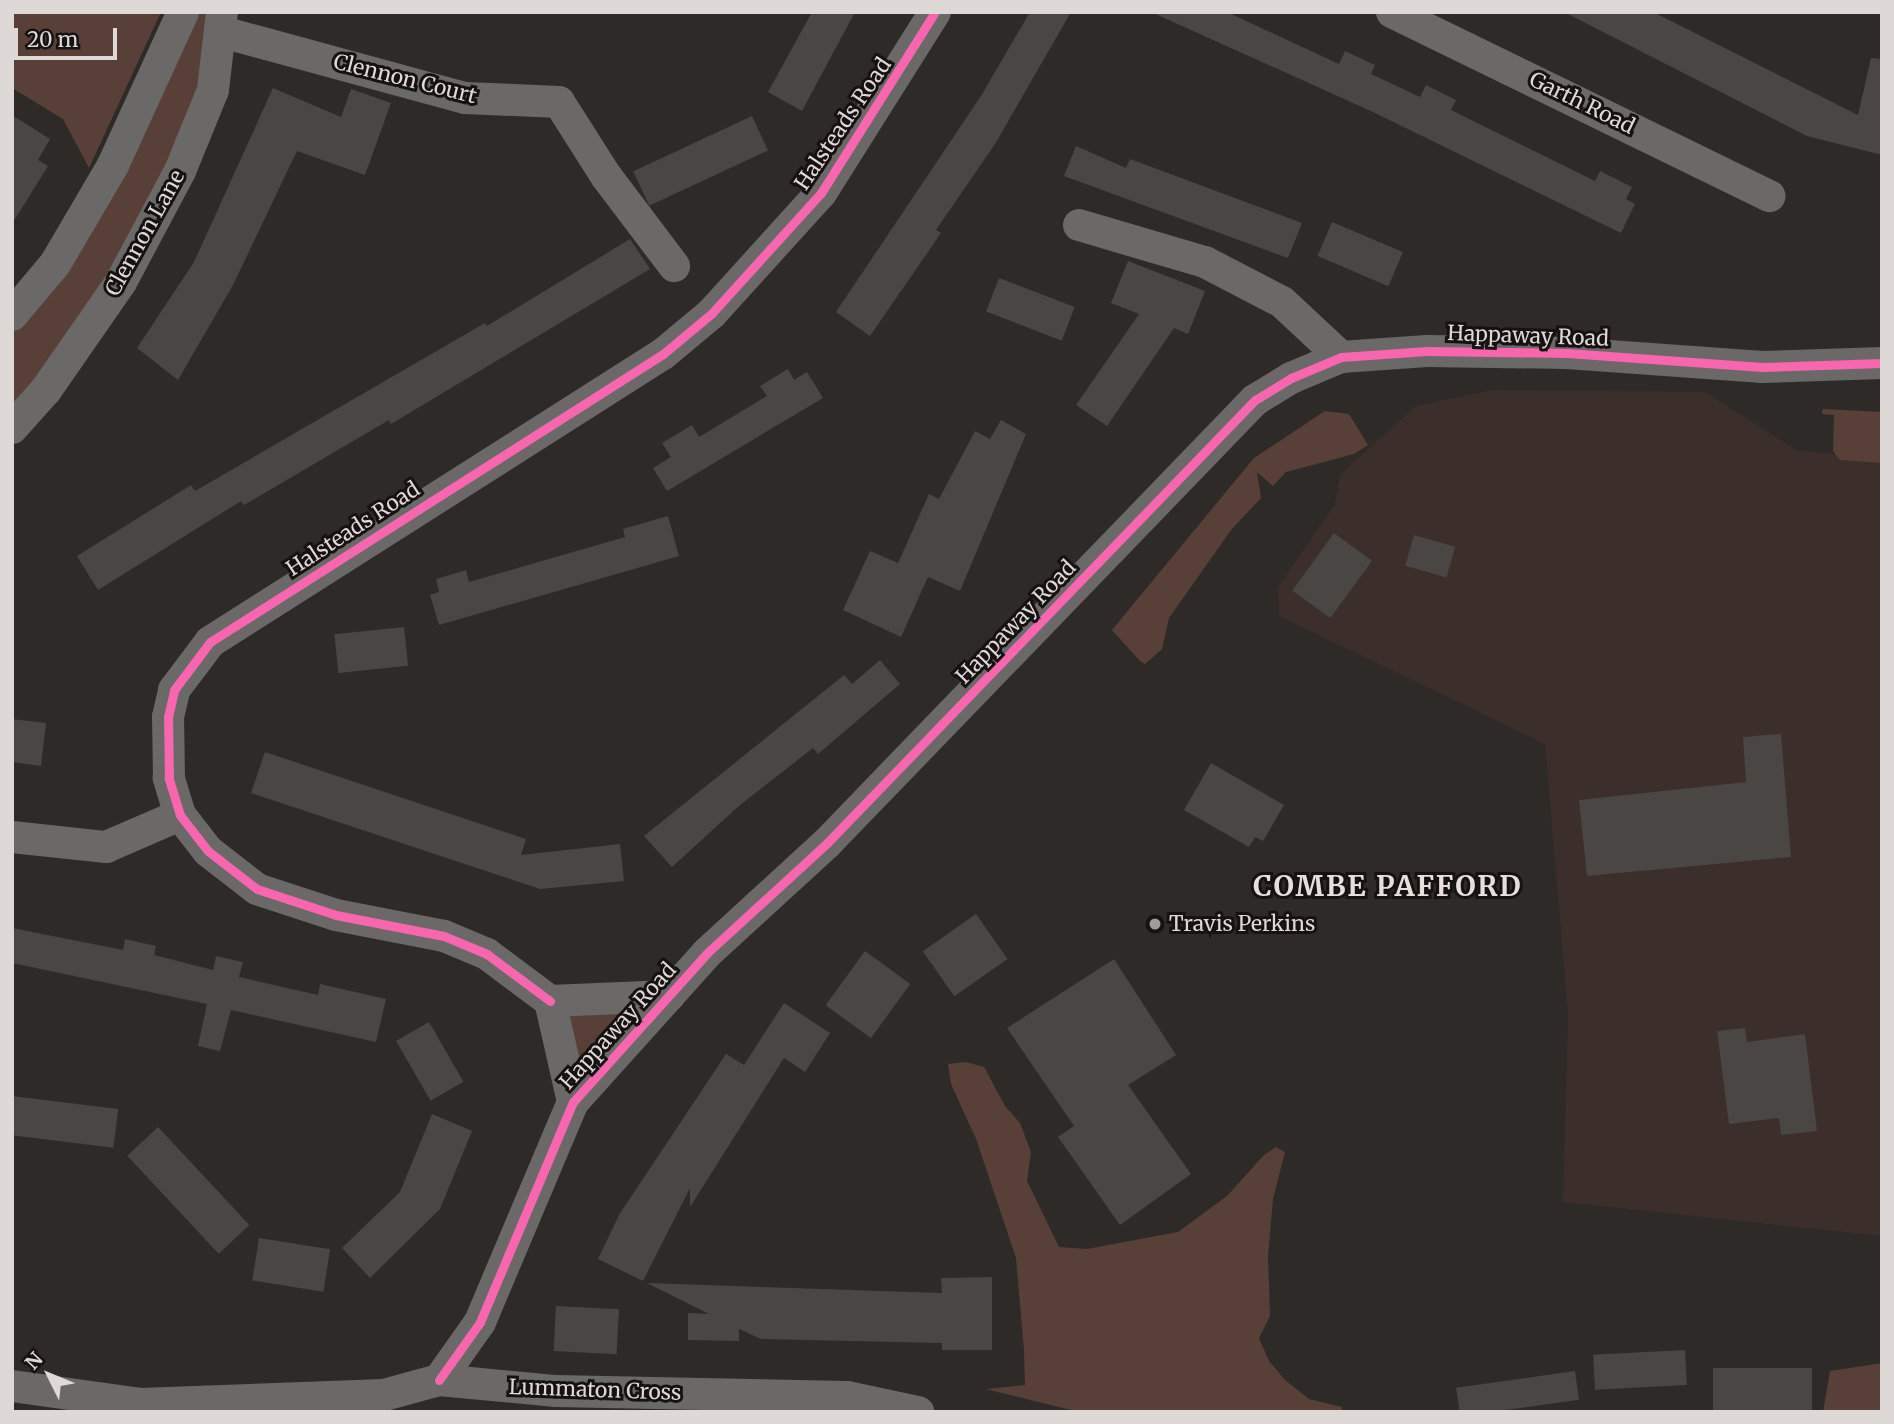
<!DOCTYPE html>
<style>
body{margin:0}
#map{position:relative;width:1894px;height:1424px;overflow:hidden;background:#2e2a28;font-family:Merriweather,serif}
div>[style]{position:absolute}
.built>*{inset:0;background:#3b2e2b}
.green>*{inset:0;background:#584038}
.building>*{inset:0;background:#494644;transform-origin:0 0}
.minor>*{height:32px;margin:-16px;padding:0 16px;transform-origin:16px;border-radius:16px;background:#6b6868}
.cycleway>*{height:9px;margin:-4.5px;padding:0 4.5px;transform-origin:4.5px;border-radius:4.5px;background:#f766af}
.dots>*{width:19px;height:19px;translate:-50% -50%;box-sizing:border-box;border:4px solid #151211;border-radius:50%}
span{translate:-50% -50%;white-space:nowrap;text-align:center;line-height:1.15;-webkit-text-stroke:6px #151211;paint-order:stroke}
.street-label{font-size:21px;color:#ded9d7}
.poi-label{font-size:21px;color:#ded9d7}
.left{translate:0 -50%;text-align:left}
.district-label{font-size:28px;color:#e8dfdc;font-weight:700;letter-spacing:2px}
.frame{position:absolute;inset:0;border:14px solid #ded9d7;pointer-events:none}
.north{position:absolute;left:14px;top:1340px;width:70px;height:70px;-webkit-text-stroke:5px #151211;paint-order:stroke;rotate:313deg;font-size:19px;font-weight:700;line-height:28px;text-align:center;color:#ded9d7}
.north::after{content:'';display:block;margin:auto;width:24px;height:32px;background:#ded9d7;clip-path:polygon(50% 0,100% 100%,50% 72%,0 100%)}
.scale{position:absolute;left:14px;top:28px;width:103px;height:32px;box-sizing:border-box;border:4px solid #ded9d7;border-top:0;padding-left:9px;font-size:21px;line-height:24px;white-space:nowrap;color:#ded9d7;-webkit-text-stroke:5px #151211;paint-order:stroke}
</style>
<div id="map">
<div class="built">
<div style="clip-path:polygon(1492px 390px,1705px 392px,1796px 450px,1882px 460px,1882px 1236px,1563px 1202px,1568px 1014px,1545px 744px,1279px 616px,1278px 587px,1335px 504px,1340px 475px,1416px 406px)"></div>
</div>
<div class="green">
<div style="clip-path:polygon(12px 12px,161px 12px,89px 168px,63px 119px,12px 88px)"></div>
<div style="clip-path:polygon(183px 12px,222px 12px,180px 171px,12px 428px,12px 315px)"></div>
<div style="clip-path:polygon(1823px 409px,1882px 412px,1882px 463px,1840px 460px,1833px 451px,1834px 415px,1822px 414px)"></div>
<div style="clip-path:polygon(1325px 411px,1349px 414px,1368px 445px,1354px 454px,1286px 472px,1273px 486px,1257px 472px,1261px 498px,1231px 530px,1169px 618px,1162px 649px,1145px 664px,1140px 661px,1112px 630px,1254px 458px)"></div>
<div style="clip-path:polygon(669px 996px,573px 1102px,550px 1001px)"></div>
<div style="clip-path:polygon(966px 1062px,984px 1067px,1005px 1106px,1020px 1123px,1031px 1152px,1027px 1181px,1059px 1247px,1087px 1249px,1178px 1232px,1227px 1196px,1264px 1155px,1276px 1147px,1285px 1152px,1273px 1199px,1268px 1256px,1270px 1316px,1259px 1338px,1269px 1361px,1285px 1380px,1309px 1399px,1342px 1407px,1342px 1412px,1079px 1412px,986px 1389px,1025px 1385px,1024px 1350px,1016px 1258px,976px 1139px,951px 1084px,948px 1064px)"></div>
<div style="clip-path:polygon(1882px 1363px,1882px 1412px,1823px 1412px,1830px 1371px)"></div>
</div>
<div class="building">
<div style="clip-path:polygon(812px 12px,855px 12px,802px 111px,768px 92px)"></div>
<div style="clip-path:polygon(1030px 12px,1071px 12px,995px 144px,936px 230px,941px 233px,870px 336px,836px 312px,981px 96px)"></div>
<div style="clip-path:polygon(1151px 12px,1227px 12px,1339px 64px,1345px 51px,1375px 65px,1371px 74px,1420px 97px,1426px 85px,1456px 100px,1451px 110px,1595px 181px,1600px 171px,1632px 187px,1626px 199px,1635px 204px,1621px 233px,1373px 112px)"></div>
<div style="clip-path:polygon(1564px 12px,1653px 12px,1858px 115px,1871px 58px,1882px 59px,1882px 155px,1807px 136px)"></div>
<div style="clip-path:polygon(273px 88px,341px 117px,351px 89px,391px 103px,365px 175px,297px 151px,233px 285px,178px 380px,137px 348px,194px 262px)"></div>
<div style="clip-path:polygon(12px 115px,50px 139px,38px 160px,48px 166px,12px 224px)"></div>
<div style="left:752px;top:116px;width:38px;height:131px;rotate:65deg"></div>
<div style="clip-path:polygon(1076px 146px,1126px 168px,1130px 159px,1302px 223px,1288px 258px,1064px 176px)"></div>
<div style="left:1332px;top:222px;width:77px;height:37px;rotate:23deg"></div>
<div style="clip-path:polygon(630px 239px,650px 269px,391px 424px,389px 420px,244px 505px,241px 501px,98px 590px,77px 556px,191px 485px,195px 491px,485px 323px,487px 326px)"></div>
<div style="clip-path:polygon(1128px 261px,1205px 291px,1188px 334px,1174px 328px,1107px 426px,1076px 405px,1139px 314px,1111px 303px)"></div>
<div style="left:999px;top:278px;width:81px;height:36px;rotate:21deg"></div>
<div style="clip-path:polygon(788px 369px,794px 380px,807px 372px,823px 398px,667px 491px,653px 468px,671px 457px,662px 443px,692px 425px,699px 437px,767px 396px,760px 386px)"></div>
<div style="clip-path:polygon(1001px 420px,1026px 434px,960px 591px,928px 577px,901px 637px,843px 610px,870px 551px,898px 563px,929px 494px,939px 499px,975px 431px,990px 439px)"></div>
<div style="clip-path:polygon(668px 516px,679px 556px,439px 625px,430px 595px,439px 592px,436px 579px,466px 570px,469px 582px,625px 537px,623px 529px)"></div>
<div style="left:1334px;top:533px;width:47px;height:71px;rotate:36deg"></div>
<div style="left:1414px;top:535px;width:43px;height:32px;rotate:16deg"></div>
<div style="left:404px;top:627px;width:39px;height:70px;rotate:84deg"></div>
<div style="clip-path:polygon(880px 660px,900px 684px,818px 754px,813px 748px,740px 805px,672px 867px,644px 836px,844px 675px,852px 684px)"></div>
<div style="clip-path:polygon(12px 719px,46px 723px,41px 766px,12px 762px)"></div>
<div style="clip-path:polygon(1781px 734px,1791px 857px,1587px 876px,1579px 800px,1746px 782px,1743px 737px)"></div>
<div style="clip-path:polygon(265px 752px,526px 839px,521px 855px,620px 844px,624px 881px,540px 889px,251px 793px)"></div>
<div style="clip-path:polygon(1211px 763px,1284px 805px,1263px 841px,1255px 837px,1249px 847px,1184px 810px)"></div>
<div style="left:976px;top:914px;width:55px;height:65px;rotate:55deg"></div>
<div style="clip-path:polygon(12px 928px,123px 950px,125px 939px,156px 946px,154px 955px,213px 970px,216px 956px,243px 962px,239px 977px,318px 995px,320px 984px,386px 999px,376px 1042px,231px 1010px,220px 1051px,198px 1046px,207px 1004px,12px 963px)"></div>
<div style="left:865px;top:951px;width:56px;height:67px;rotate:36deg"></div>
<div style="clip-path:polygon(1114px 959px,1176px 1055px,1128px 1085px,1191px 1174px,1120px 1225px,1058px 1137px,1074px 1126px,1007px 1028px)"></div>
<div style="clip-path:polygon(784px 1003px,830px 1033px,805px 1072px,784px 1058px,690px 1207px,690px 1188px,643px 1281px,598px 1259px,619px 1215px,726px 1054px,744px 1065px)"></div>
<div style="left:429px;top:1022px;width:69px;height:38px;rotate:60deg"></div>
<div style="clip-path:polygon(1745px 1028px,1747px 1042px,1805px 1034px,1817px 1131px,1781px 1135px,1779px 1118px,1729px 1124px,1717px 1031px)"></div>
<div style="left:12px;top:1096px;width:107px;height:39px;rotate:7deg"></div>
<div style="clip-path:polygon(432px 1114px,472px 1131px,440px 1209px,370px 1278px,342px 1248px,400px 1192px)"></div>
<div style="left:158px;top:1127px;width:134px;height:42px;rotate:47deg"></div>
<div style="left:259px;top:1238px;width:72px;height:43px;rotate:9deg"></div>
<div style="clip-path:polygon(992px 1277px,992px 1350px,942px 1350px,942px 1343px,761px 1339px,739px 1329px,739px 1341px,688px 1340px,688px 1313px,709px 1314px,647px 1283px,942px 1293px,941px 1278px)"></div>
<div style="left:556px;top:1306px;width:63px;height:45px;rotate:3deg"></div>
<div style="left:1685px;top:1350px;width:35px;height:92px;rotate:87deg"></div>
<div style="left:1713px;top:1368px;width:99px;height:44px"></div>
<div style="left:1575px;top:1371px;width:29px;height:120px;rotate:82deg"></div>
</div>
<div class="minor">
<div style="left:1392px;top:12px;width:420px;rotate:26deg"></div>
<div style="left:222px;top:32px;width:252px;rotate:15.2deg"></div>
<div style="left:465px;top:98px;width:94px;rotate:2.4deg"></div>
<div style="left:559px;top:102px;width:88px;rotate:57.6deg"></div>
<div style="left:606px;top:176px;width:113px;rotate:52.9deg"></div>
<div style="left:1079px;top:225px;width:131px;rotate:16.4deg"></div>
<div style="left:1205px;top:262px;width:87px;rotate:27.5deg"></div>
<div style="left:1282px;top:302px;width:81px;rotate:43deg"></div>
<div style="left:12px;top:315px;width:67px;rotate:-49.9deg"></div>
<div style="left:55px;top:264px;width:115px;rotate:-59.6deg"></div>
<div style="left:113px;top:165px;width:168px;rotate:-65.4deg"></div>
<div style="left:12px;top:428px;width:51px;rotate:-48.2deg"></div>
<div style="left:46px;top:390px;width:131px;rotate:-55.2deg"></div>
<div style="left:121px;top:282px;width:126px;rotate:-62deg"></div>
<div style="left:180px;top:171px;width:87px;rotate:-67.8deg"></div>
<div style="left:213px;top:90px;width:79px;rotate:-83.4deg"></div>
<div style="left:12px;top:837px;width:95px;rotate:6.1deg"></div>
<div style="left:106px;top:847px;width:81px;rotate:-23.4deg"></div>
<div style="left:550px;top:1001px;width:79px;rotate:-143.3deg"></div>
<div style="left:487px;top:954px;width:47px;rotate:-157.3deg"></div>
<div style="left:444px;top:936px;width:110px;rotate:-169deg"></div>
<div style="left:336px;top:915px;width:83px;rotate:-161.8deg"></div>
<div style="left:257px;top:889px;width:62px;rotate:-142.2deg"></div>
<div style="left:208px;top:851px;width:46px;rotate:-127.9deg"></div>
<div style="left:180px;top:815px;width:39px;rotate:-107deg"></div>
<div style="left:169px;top:778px;width:61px;rotate:-90.9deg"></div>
<div style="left:168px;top:717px;width:28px;rotate:-77deg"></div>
<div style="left:174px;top:690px;width:60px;rotate:-53.1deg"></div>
<div style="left:210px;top:642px;width:537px;rotate:-32.45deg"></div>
<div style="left:663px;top:354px;width:64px;rotate:-39.9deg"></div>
<div style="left:712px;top:313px;width:162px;rotate:-47.8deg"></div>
<div style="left:821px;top:193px;width:214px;rotate:-57.8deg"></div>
<div style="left:573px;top:1102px;width:104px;rotate:-102.8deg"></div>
<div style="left:550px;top:1001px;width:119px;rotate:-2.4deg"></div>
<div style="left:439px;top:1380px;width:71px;rotate:-54.7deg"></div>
<div style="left:480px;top:1322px;width:239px;rotate:-67.1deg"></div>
<div style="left:573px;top:1102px;width:200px;rotate:-48deg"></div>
<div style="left:707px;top:953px;width:163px;rotate:-42.5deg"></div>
<div style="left:827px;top:843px;width:616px;rotate:-45.99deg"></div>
<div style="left:1255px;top:400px;width:42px;rotate:-31.4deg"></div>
<div style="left:1291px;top:378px;width:54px;rotate:-22.8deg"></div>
<div style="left:1341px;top:357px;width:86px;rotate:-4deg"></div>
<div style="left:1427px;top:351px;width:140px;rotate:0.8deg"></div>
<div style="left:1567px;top:353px;width:196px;rotate:4.1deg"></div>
<div style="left:1762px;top:367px;width:120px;rotate:-1.9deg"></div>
<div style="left:12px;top:1386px;width:129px;rotate:8deg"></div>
<div style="left:140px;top:1404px;width:244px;rotate:-2.1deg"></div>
<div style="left:384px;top:1395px;width:57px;rotate:-15.3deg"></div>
<div style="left:439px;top:1380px;width:118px;rotate:5.4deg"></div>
<div style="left:556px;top:1391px;width:291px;rotate:1.2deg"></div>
<div style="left:847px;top:1397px;width:73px;rotate:11.9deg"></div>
</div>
<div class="cycleway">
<div style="left:550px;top:1001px;width:79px;rotate:-143.3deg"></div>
<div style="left:487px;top:954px;width:47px;rotate:-157.3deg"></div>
<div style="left:444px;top:936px;width:110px;rotate:-169deg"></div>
<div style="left:336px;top:915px;width:83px;rotate:-161.8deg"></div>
<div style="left:257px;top:889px;width:62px;rotate:-142.2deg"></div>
<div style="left:208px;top:851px;width:46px;rotate:-127.9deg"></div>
<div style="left:180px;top:815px;width:39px;rotate:-107deg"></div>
<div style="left:169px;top:778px;width:61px;rotate:-90.9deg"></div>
<div style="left:168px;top:717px;width:28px;rotate:-77deg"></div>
<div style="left:174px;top:690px;width:60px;rotate:-53.1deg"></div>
<div style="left:210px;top:642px;width:537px;rotate:-32.45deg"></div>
<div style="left:663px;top:354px;width:64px;rotate:-39.9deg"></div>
<div style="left:712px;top:313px;width:162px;rotate:-47.8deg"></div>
<div style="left:821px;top:193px;width:214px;rotate:-57.8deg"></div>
<div style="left:439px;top:1380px;width:71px;rotate:-54.7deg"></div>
<div style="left:480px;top:1322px;width:239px;rotate:-67.1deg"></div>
<div style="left:573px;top:1102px;width:200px;rotate:-48deg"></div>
<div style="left:707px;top:953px;width:163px;rotate:-42.5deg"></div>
<div style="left:827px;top:843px;width:616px;rotate:-45.99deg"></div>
<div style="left:1255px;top:400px;width:42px;rotate:-31.4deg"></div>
<div style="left:1291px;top:378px;width:54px;rotate:-22.8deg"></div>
<div style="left:1341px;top:357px;width:86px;rotate:-4deg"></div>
<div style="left:1427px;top:351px;width:140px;rotate:0.8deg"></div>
<div style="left:1567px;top:353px;width:196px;rotate:4.1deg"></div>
<div style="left:1762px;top:367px;width:120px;rotate:-1.9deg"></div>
</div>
<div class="dots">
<div style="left:1155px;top:924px;background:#a09c9a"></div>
</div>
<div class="street-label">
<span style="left:405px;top:79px;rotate:14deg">Clennon Court</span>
<span style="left:1582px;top:103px;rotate:26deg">Garth Road</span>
<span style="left:843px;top:124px;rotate:-56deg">Halsteads Road</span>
<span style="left:145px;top:233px;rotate:-61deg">Clennon Lane</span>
<span style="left:1528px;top:336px;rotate:2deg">Happaway Road</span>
<span style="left:353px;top:529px;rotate:-33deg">Halsteads Road</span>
<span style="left:1016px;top:622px;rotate:-46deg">Happaway Road</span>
<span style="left:618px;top:1026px;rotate:-48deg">Happaway Road</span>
<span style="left:595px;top:1390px;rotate:2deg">Lummaton Cross</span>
</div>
<div class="poi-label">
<span class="left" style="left:1169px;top:924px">Travis Perkins</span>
</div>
<div class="district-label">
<span style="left:1388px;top:886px">COMBE PAFFORD</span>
</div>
<div class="frame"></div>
<div class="north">N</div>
<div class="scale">20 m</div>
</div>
